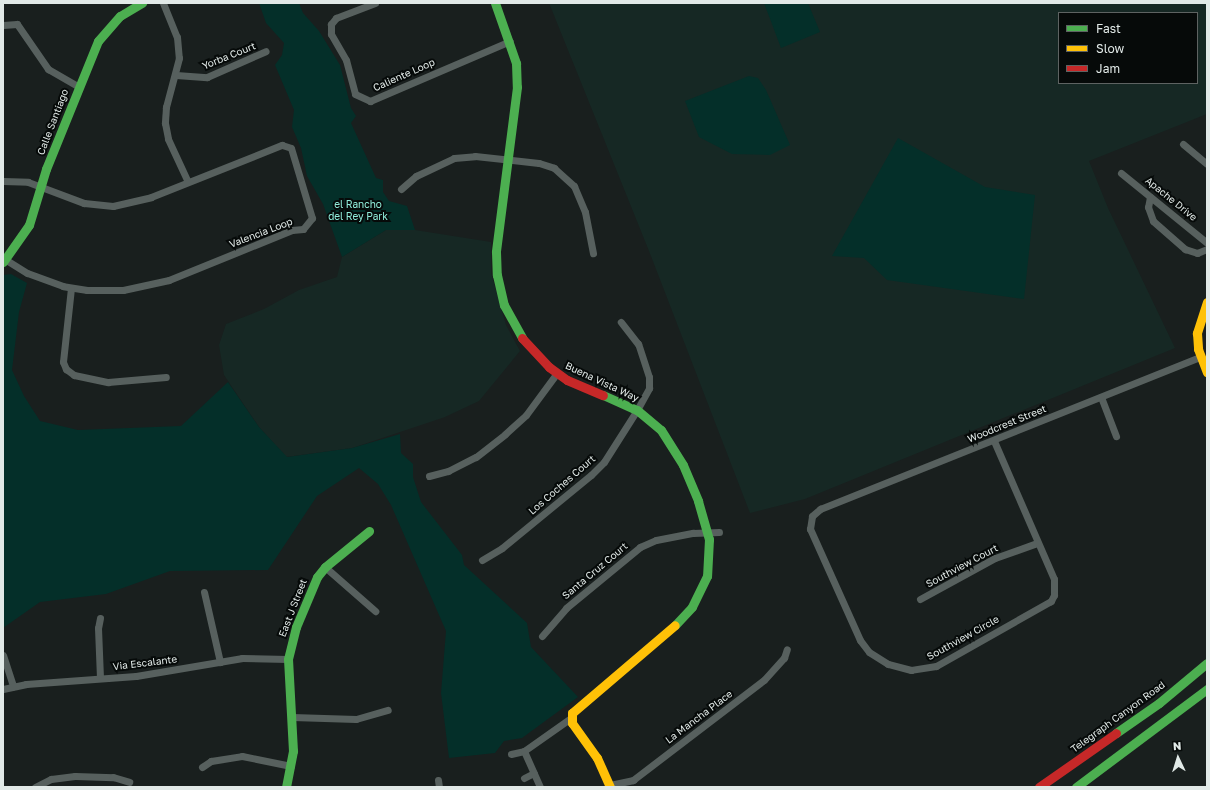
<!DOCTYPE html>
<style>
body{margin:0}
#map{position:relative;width:1210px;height:790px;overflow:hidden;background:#191f1e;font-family:"Golos Text",sans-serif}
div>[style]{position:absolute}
.built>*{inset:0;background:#162824}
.green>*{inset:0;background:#042f29}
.street>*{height:7px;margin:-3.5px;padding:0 3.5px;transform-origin:3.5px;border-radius:3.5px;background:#57605e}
.fast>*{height:9px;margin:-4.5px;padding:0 4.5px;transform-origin:4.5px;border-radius:4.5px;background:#4caf50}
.slow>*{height:9px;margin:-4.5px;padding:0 4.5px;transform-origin:4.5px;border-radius:4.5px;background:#ffc107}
.jam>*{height:9px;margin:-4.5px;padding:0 4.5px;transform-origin:4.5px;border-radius:4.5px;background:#c62828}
span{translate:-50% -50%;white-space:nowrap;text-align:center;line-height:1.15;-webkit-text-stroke:4px #060a09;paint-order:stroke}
.street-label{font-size:10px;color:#e1e9e7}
.park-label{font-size:10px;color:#90ecda}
.frame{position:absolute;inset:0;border:4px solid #e1e9e7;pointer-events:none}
.legend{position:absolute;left:1058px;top:12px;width:140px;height:72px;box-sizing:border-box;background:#060a09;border:1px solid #5e6362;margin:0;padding:5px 7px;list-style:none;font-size:12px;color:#e1e9e7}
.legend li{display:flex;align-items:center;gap:8px;height:20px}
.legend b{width:20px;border:1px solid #5e6362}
.north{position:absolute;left:1158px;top:738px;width:40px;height:40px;-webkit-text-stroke:3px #060a09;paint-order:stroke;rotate:356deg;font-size:11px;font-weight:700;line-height:16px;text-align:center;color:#e1e9e7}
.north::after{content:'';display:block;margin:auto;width:14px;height:18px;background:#e1e9e7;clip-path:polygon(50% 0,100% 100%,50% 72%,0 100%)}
</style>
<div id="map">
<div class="built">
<div style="clip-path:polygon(evenodd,549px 3px,1207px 3px,1207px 114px,1089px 161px,1108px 208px,1175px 348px,805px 499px,750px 513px,649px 251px,549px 3px,1059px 13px,1197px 13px,1197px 83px,1059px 83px,1059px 13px)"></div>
<div style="clip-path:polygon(386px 230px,415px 230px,491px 242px,491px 273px,506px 325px,520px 351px,479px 401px,445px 417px,352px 448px,286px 457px,259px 427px,224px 375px,219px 345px,226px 324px,264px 309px,299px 290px,337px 277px,342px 257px)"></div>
</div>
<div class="green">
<div style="clip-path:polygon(259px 3px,299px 3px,303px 13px,319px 31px,340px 65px,351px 108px,356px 116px,351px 123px,376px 178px,383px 180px,383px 192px,389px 201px,407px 206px,415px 230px,386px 230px,342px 257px,323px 204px,307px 176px,301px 148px,292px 127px,294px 110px,275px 65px,282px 55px,284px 43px,266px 23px)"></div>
<div style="clip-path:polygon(764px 3px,808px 3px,820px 32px,781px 48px)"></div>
<div style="clip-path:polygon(749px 76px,758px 78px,766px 90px,790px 145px,770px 155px,732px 154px,699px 137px,685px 101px)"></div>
<div style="clip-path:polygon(898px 138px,985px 187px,1035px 195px,1024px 299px,887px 280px,864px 258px,832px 256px)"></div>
<div style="clip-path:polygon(11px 274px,27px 283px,19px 312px,12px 370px,24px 396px,40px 421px,78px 430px,181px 426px,228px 382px,259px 427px,287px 457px,352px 448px,400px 434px,401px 453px,413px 464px,413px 477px,421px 502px,462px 555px,464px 565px,527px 623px,531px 647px,578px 697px,522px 738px,504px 741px,495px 753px,449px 758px,441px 693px,446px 631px,391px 505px,378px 484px,359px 468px,317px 496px,268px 570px,170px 571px,106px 594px,40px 602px,3px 628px,3px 275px)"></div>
</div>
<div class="street">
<div style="left:163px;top:3px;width:37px;rotate:68deg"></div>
<div style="left:177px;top:37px;width:21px;rotate:85deg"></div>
<div style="left:179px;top:58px;width:51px;rotate:104.9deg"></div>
<div style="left:166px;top:107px;width:16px;rotate:94deg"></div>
<div style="left:165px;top:123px;width:16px;rotate:79deg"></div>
<div style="left:168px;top:139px;width:47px;rotate:65.1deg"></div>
<div style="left:375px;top:3px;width:42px;rotate:159deg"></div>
<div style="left:336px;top:18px;width:8px;rotate:130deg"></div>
<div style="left:331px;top:24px;width:10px;rotate:90deg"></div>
<div style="left:331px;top:34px;width:30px;rotate:60deg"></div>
<div style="left:346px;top:60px;width:35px;rotate:75deg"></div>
<div style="left:355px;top:94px;width:17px;rotate:25deg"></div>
<div style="left:370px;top:101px;width:152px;rotate:-23.2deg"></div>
<div style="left:3px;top:25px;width:14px;rotate:-4deg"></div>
<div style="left:17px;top:24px;width:55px;rotate:55.4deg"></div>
<div style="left:48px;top:69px;width:34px;rotate:30deg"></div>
<div style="left:176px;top:75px;width:31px;rotate:4deg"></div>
<div style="left:207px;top:77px;width:64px;rotate:-23.8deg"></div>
<div style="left:1183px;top:144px;width:31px;rotate:40deg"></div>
<div style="left:1121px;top:173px;width:111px;rotate:39.1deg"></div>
<div style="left:3px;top:181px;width:25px;rotate:2deg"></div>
<div style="left:28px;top:182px;width:60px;rotate:20.6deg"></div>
<div style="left:84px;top:203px;width:29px;rotate:6deg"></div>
<div style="left:113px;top:206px;width:39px;rotate:-13deg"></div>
<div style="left:151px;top:197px;width:141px;rotate:-21.7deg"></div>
<div style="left:282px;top:145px;width:9px;rotate:18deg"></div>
<div style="left:291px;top:148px;width:73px;rotate:73.3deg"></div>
<div style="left:312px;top:218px;width:14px;rotate:129deg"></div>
<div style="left:303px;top:229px;width:11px;rotate:175deg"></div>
<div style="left:292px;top:230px;width:133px;rotate:157.9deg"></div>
<div style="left:169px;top:280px;width:47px;rotate:167.7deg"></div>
<div style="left:123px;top:290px;width:36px;rotate:180deg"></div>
<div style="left:87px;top:290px;width:24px;rotate:-171deg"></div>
<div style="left:63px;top:286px;width:38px;rotate:-160deg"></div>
<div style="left:27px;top:273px;width:25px;rotate:-148deg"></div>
<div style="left:401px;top:189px;width:20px;rotate:-41deg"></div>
<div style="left:416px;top:176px;width:42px;rotate:-25.3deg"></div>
<div style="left:454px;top:158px;width:21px;rotate:-5deg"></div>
<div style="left:475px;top:156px;width:64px;rotate:6.2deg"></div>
<div style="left:539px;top:163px;width:16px;rotate:18deg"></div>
<div style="left:554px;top:168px;width:27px;rotate:42deg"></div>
<div style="left:574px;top:186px;width:28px;rotate:67deg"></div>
<div style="left:585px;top:212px;width:42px;rotate:79deg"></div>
<div style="left:1150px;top:197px;width:10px;rotate:101deg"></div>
<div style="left:1148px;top:207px;width:15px;rotate:70deg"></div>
<div style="left:1153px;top:221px;width:43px;rotate:41.2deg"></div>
<div style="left:1185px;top:249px;width:13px;rotate:18deg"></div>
<div style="left:1197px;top:253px;width:11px;rotate:-22deg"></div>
<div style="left:71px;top:288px;width:74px;rotate:96.2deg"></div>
<div style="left:63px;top:362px;width:8px;rotate:67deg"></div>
<div style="left:66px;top:369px;width:10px;rotate:37deg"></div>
<div style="left:74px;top:375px;width:35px;rotate:12deg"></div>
<div style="left:108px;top:382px;width:58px;rotate:-4.9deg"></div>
<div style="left:1101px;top:397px;width:42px;rotate:69deg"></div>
<div style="left:994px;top:441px;width:150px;rotate:66.5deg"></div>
<div style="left:1054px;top:579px;width:16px;rotate:90deg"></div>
<div style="left:1054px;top:595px;width:7px;rotate:117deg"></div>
<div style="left:1051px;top:601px;width:132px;rotate:150.5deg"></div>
<div style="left:936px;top:666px;width:25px;rotate:171deg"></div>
<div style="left:911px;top:670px;width:24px;rotate:-165deg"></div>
<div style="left:888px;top:664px;width:22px;rotate:-148deg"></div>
<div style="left:869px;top:652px;width:15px;rotate:-127deg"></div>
<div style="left:860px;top:640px;width:122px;rotate:-114.2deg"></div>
<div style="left:810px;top:529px;width:13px;rotate:-81deg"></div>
<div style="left:812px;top:516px;width:11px;rotate:-41deg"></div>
<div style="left:820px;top:509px;width:409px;rotate:-21.8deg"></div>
<div style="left:429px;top:476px;width:20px;rotate:-15deg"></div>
<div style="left:448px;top:471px;width:31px;rotate:-27deg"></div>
<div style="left:476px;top:457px;width:37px;rotate:-38deg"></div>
<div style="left:505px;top:434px;width:28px;rotate:-42deg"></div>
<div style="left:526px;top:415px;width:52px;rotate:-53.6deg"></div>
<div style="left:482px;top:560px;width:23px;rotate:-31deg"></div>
<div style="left:502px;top:548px;width:115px;rotate:-39.4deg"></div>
<div style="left:591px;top:475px;width:18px;rotate:-45deg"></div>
<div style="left:604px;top:462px;width:62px;rotate:-57.6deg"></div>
<div style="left:637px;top:410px;width:25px;rotate:-61deg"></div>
<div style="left:649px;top:388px;width:11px;rotate:-90deg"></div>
<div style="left:649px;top:377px;width:35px;rotate:-108deg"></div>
<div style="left:638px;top:344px;width:28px;rotate:-128deg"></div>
<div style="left:325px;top:567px;width:67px;rotate:41.3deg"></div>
<div style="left:204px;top:592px;width:72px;rotate:77.1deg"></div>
<div style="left:920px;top:599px;width:85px;rotate:-28.7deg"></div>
<div style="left:995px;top:558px;width:45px;rotate:-19.7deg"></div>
<div style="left:100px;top:618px;width:10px;rotate:101deg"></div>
<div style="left:98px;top:628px;width:50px;rotate:87.7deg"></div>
<div style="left:542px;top:636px;width:37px;rotate:-49deg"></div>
<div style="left:566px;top:608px;width:96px;rotate:-39.5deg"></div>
<div style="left:640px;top:547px;width:17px;rotate:-24deg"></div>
<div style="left:656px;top:540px;width:38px;rotate:-11deg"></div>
<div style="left:693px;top:533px;width:26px;rotate:-2deg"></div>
<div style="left:3px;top:655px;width:33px;rotate:72deg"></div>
<div style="left:3px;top:689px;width:24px;rotate:-12deg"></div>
<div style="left:26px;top:684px;width:110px;rotate:-4.2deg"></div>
<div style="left:136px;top:676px;width:108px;rotate:-9.6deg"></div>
<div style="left:242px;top:658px;width:46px;rotate:1.2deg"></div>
<div style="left:292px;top:717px;width:64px;rotate:1.8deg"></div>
<div style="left:356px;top:719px;width:33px;rotate:-16deg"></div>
<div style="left:524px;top:751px;width:39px;rotate:66deg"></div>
<div style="left:511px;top:754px;width:13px;rotate:-13deg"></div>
<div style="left:524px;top:751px;width:57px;rotate:-35.1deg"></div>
<div style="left:202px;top:767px;width:11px;rotate:-34deg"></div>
<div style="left:211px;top:761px;width:31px;rotate:-9deg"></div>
<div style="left:242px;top:756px;width:50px;rotate:11.5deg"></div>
<div style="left:524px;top:778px;width:11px;rotate:-27deg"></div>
<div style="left:438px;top:780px;width:7px;rotate:82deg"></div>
<div style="left:610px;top:785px;width:24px;rotate:-12deg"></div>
<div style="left:633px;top:780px;width:165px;rotate:-37.4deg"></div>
<div style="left:764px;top:680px;width:30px;rotate:-48deg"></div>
<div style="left:784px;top:658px;width:9px;rotate:-72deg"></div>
<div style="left:35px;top:787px;width:18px;rotate:-27deg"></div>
<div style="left:51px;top:779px;width:24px;rotate:-7deg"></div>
<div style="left:75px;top:776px;width:38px;rotate:2deg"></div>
<div style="left:113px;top:777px;width:17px;rotate:17deg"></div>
</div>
<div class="fast">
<div style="left:495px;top:3px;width:64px;rotate:70.7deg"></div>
<div style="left:516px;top:63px;width:24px;rotate:88deg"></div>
<div style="left:517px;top:87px;width:166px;rotate:97.3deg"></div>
<div style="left:496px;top:252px;width:23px;rotate:88deg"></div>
<div style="left:497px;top:275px;width:31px;rotate:77deg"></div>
<div style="left:504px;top:305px;width:38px;rotate:61deg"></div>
<div style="left:3px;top:262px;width:45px;rotate:-54.9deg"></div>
<div style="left:29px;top:225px;width:59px;rotate:-73.1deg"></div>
<div style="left:46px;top:169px;width:138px;rotate:-67.9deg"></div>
<div style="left:98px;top:41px;width:33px;rotate:-49deg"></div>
<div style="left:120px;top:16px;width:26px;rotate:-31deg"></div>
<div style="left:603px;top:395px;width:37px;rotate:24deg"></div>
<div style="left:637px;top:410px;width:31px;rotate:40deg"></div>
<div style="left:661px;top:430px;width:41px;rotate:57.8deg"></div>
<div style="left:683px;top:465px;width:39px;rotate:67deg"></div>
<div style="left:698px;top:501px;width:40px;rotate:74deg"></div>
<div style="left:709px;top:539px;width:37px;rotate:93deg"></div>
<div style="left:707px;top:576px;width:34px;rotate:116deg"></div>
<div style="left:692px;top:607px;width:25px;rotate:133deg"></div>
<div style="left:1116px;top:733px;width:52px;rotate:-34.9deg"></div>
<div style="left:1159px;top:703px;width:62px;rotate:-39.8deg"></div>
<div style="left:286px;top:787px;width:37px;rotate:-79deg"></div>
<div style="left:293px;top:751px;width:92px;rotate:-93.1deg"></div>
<div style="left:288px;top:659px;width:33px;rotate:-76deg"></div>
<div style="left:296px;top:627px;width:54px;rotate:-67.2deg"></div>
<div style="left:317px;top:577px;width:13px;rotate:-51deg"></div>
<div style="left:325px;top:567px;width:57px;rotate:-39.3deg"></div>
<div style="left:1076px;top:787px;width:164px;rotate:-36.8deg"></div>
</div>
<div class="slow">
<div style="left:1207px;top:302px;width:33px;rotate:108deg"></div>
<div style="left:1197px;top:333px;width:16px;rotate:86deg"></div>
<div style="left:1198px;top:349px;width:25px;rotate:69deg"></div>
<div style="left:610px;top:787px;width:32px;rotate:-114deg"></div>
<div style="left:597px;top:758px;width:43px;rotate:-125.5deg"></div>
<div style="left:572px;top:723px;width:10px;rotate:-90deg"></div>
<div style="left:572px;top:713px;width:135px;rotate:-40.5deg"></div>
</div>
<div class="jam">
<div style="left:522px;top:338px;width:40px;rotate:47deg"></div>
<div style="left:549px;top:367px;width:22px;rotate:36deg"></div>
<div style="left:567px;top:380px;width:39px;rotate:23deg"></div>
<div style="left:1039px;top:787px;width:94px;rotate:-35deg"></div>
</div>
<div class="street-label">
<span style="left:229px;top:56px;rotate:-22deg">Yorba Court</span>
<span style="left:404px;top:75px;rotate:-24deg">Caliente Loop</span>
<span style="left:53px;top:122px;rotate:-69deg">Calle Santiago</span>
<span style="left:1171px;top:199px;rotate:39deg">Apache Drive</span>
<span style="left:261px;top:233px;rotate:-21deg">Valencia Loop</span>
<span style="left:602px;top:382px;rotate:25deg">Buena Vista Way</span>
<span style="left:1007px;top:424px;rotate:-22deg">Woodcrest Street</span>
<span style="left:562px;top:485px;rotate:-41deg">Los Coches Court</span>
<span style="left:962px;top:566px;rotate:-28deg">Southview Court</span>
<span style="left:595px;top:571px;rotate:-40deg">Santa Cruz Court</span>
<span style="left:293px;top:608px;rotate:-69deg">East J Street</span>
<span style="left:963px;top:638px;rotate:-29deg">Southview Circle</span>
<span style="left:145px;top:663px;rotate:-7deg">Via Escalante</span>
<span style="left:699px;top:717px;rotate:-37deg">La Mancha Place</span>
<span style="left:1118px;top:717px;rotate:-36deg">Telegraph Canyon Road</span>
</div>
<div class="park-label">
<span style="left:358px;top:210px">el Rancho<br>del Rey Park</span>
</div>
<div class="frame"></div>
<ul class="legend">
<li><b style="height:5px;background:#4caf50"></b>Fast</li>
<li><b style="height:5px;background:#ffc107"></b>Slow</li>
<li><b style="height:5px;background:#c62828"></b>Jam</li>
</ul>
<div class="north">N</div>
</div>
